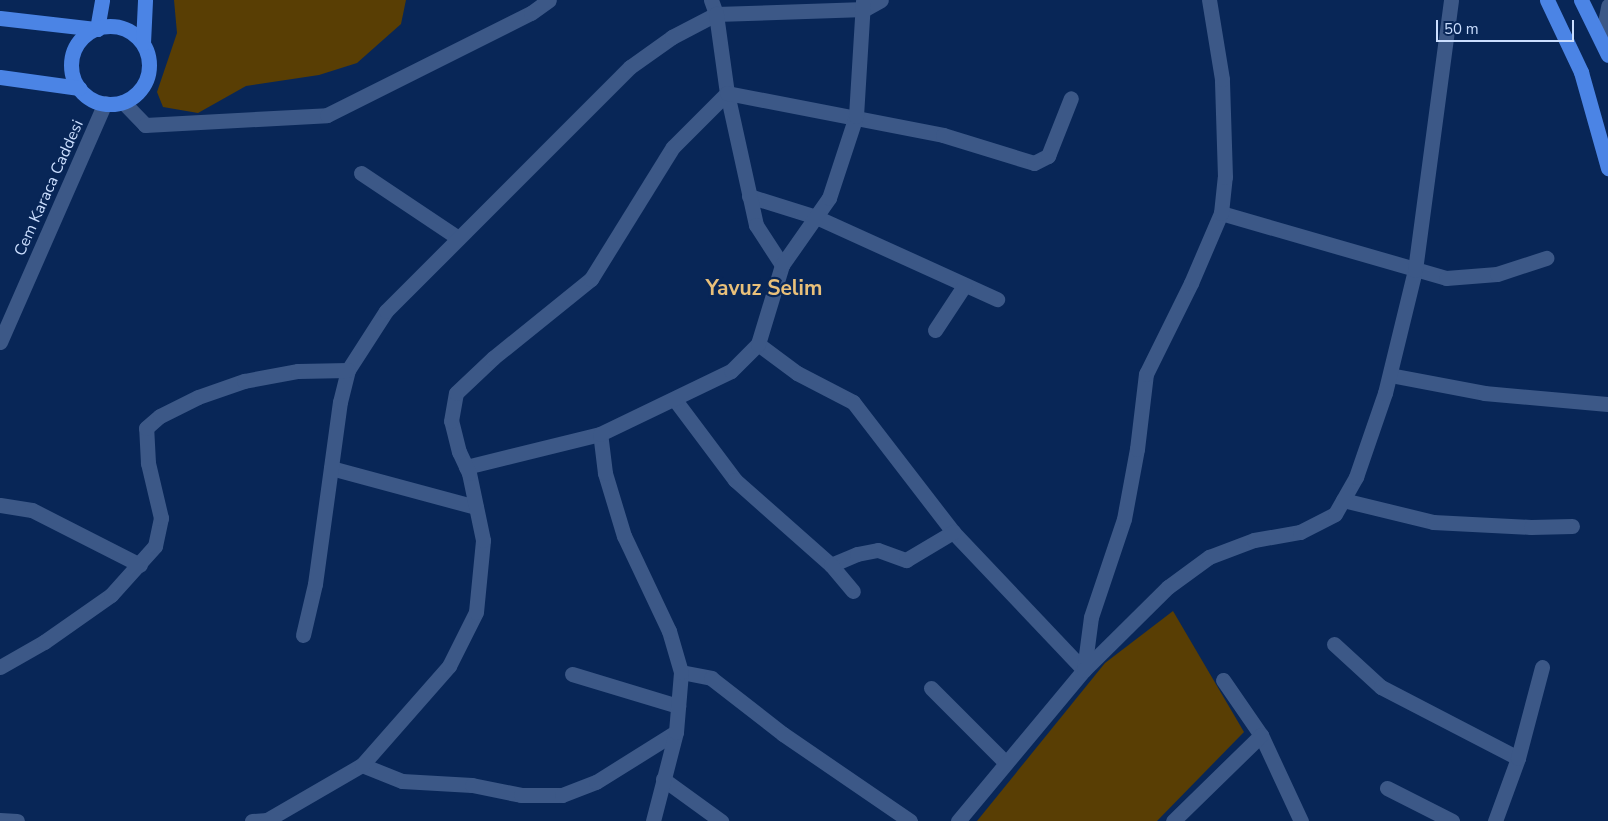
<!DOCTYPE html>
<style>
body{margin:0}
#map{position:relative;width:1608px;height:821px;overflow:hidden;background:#082657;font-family:"Nunito Sans",sans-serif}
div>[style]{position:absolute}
.green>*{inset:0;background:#593e04}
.minor>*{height:15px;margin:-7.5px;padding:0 7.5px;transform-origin:7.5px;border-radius:7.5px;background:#3c5887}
.major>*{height:15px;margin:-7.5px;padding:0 7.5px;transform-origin:7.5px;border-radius:7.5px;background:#4b84e5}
.major>.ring{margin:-7.5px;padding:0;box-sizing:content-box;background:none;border:15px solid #4b84e5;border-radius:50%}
span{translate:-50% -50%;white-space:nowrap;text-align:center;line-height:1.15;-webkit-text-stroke:4.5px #082657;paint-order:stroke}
.street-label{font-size:16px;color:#cbdefe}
.district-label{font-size:21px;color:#e9c07a;font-weight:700}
.scale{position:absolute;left:1436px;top:20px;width:138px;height:22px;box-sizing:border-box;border:2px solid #cbdefe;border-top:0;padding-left:6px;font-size:15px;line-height:18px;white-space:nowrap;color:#cbdefe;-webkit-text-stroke:4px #082657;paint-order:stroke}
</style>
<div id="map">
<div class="green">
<div style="clip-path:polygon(174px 0,406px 0,401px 24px,357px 63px,319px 75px,246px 86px,198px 113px,163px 107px,157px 92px,177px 33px)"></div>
<div style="clip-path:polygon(1173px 611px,1244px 732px,1157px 821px,977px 821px,1105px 663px)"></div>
</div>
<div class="minor">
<div style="left:711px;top:0;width:15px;rotate:70deg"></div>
<div style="left:716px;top:14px;width:149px;rotate:-1.9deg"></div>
<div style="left:865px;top:9px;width:18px;rotate:-29deg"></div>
<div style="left:1602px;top:38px;width:33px;rotate:-79deg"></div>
<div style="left:123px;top:102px;width:32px;rotate:46deg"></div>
<div style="left:145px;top:125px;width:182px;rotate:-3.1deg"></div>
<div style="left:327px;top:115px;width:228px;rotate:-26.6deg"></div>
<div style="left:531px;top:13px;width:22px;rotate:-36deg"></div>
<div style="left:361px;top:173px;width:117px;rotate:33.8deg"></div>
<div style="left:749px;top:196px;width:70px;rotate:17.4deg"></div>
<div style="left:816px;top:217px;width:199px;rotate:24.4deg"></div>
<div style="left:1221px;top:213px;width:234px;rotate:16.1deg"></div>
<div style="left:1446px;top:278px;width:51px;rotate:-4.5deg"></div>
<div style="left:1497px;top:274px;width:52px;rotate:-18.1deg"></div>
<div style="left:935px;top:330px;width:53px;rotate:-56.6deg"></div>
<div style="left:0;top:342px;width:261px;rotate:-66.3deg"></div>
<div style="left:758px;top:344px;width:49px;rotate:36.6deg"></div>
<div style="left:797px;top:373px;width:63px;rotate:27.4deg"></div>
<div style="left:853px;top:402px;width:164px;rotate:52.4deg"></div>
<div style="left:953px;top:532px;width:190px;rotate:46.5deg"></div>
<div style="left:1390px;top:375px;width:96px;rotate:10.8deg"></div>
<div style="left:1484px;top:393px;width:124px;rotate:5.1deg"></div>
<div style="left:675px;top:400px;width:100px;rotate:53.1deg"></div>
<div style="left:735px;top:480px;width:128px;rotate:41.5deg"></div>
<div style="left:831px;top:565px;width:28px;rotate:-23deg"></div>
<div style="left:857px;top:554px;width:21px;rotate:-11deg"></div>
<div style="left:878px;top:550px;width:30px;rotate:20deg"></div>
<div style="left:906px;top:560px;width:55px;rotate:-30.8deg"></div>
<div style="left:466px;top:467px;width:138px;rotate:-13.8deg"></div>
<div style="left:331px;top:468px;width:150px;rotate:15.1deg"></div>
<div style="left:1343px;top:500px;width:93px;rotate:13.7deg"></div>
<div style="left:1433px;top:522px;width:98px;rotate:2.9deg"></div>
<div style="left:1531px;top:527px;width:41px;rotate:-1.4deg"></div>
<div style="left:0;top:505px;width:32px;rotate:9deg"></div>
<div style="left:32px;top:510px;width:121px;rotate:27deg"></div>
<div style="left:831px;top:565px;width:34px;rotate:50deg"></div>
<div style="left:303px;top:635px;width:52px;rotate:-76.8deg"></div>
<div style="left:315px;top:584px;width:184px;rotate:-82.2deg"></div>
<div style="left:340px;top:402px;width:33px;rotate:-76deg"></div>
<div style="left:348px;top:370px;width:70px;rotate:-57.2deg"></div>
<div style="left:386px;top:311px;width:345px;rotate:-45deg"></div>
<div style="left:630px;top:67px;width:52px;rotate:-35.5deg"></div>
<div style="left:672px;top:37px;width:50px;rotate:-27.6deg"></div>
<div style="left:716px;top:14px;width:80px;rotate:82.1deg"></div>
<div style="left:727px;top:93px;width:135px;rotate:77.6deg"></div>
<div style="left:756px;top:225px;width:48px;rotate:57deg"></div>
<div style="left:1334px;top:644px;width:64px;rotate:42.5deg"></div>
<div style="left:1381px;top:687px;width:154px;rotate:27.4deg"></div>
<div style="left:0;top:667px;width:51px;rotate:-29.6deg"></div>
<div style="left:44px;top:642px;width:82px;rotate:-35deg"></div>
<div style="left:111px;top:595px;width:66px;rotate:-48.1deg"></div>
<div style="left:155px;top:546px;width:29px;rotate:-78deg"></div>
<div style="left:161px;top:518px;width:57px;rotate:-103.3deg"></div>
<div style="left:148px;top:463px;width:35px;rotate:-93deg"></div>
<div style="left:146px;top:428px;width:18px;rotate:-41deg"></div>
<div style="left:160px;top:416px;width:42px;rotate:-26.6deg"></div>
<div style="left:198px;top:397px;width:49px;rotate:-19.2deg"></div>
<div style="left:244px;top:381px;width:55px;rotate:-10.5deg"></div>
<div style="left:298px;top:371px;width:50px;rotate:-1.1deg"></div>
<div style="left:1084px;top:670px;width:53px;rotate:-82.5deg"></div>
<div style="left:1091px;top:617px;width:103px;rotate:-71.4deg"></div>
<div style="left:1124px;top:519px;width:71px;rotate:-79.5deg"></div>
<div style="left:1137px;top:449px;width:76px;rotate:-83.2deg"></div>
<div style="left:1146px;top:374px;width:102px;rotate:-63.7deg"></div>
<div style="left:1191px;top:283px;width:76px;rotate:-66.8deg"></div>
<div style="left:1221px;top:213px;width:36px;rotate:-84deg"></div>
<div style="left:1225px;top:177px;width:98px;rotate:-91.8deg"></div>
<div style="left:1222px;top:79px;width:80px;rotate:-99.3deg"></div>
<div style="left:681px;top:672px;width:31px;rotate:11deg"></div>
<div style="left:711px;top:678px;width:91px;rotate:37.9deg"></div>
<div style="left:783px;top:734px;width:154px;rotate:34.4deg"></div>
<div style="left:572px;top:674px;width:111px;rotate:16.8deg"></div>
<div style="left:1223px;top:680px;width:67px;rotate:55.4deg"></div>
<div style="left:1261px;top:735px;width:95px;rotate:65.1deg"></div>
<div style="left:931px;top:688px;width:106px;rotate:45deg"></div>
<div style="left:362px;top:765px;width:43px;rotate:21.8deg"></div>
<div style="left:402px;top:781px;width:70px;rotate:3.3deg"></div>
<div style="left:472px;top:785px;width:50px;rotate:11.5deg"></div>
<div style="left:521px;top:795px;width:41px"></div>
<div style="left:562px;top:795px;width:36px;rotate:-21deg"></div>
<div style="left:596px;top:782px;width:94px;rotate:-32deg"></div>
<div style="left:663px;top:779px;width:72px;rotate:35.9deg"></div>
<div style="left:1387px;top:788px;width:73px;rotate:26.9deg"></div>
<div style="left:0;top:820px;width:17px;rotate:3deg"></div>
<div style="left:252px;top:821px;width:15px;rotate:-4deg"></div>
<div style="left:267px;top:820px;width:110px;rotate:-30.1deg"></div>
<div style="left:362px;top:765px;width:132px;rotate:-48.7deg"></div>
<div style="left:449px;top:666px;width:60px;rotate:-63.4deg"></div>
<div style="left:476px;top:612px;width:72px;rotate:-84.4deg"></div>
<div style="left:483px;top:540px;width:68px;rotate:-101.8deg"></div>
<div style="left:469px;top:473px;width:23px;rotate:-115deg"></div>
<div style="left:459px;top:452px;width:32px;rotate:-104deg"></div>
<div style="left:451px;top:421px;width:28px;rotate:-80deg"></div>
<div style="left:456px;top:393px;width:51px;rotate:-43.4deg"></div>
<div style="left:493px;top:358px;width:126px;rotate:-38.9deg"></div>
<div style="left:591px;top:279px;width:155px;rotate:-58.2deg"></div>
<div style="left:673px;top:147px;width:76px;rotate:-45deg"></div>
<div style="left:727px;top:93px;width:220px;rotate:11deg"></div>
<div style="left:943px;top:135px;width:95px;rotate:17.1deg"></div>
<div style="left:1034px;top:163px;width:16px;rotate:-27deg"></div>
<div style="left:1048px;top:156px;width:62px;rotate:-68.4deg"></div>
<div style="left:653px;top:821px;width:92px;rotate:-75.5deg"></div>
<div style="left:676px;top:732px;width:60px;rotate:-85.2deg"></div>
<div style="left:681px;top:672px;width:43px;rotate:-106.3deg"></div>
<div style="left:669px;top:631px;width:105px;rotate:-115.3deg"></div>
<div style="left:624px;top:536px;width:66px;rotate:-106.8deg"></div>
<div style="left:605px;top:473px;width:39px;rotate:-97deg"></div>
<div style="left:600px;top:434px;width:145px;rotate:-25.7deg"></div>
<div style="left:731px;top:371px;width:38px;rotate:-45deg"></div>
<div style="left:758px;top:344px;width:83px;rotate:-73.1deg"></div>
<div style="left:782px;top:265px;width:82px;rotate:-55deg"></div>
<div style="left:829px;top:198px;width:86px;rotate:-71.8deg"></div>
<div style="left:856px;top:116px;width:116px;rotate:-86.5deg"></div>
<div style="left:958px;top:821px;width:197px;rotate:-50.2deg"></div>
<div style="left:1084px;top:670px;width:118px;rotate:-44.7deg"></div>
<div style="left:1168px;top:587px;width:51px;rotate:-36.2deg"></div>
<div style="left:1209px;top:557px;width:48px;rotate:-20.7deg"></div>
<div style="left:1254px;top:540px;width:47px;rotate:-9.9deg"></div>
<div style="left:1300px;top:532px;width:39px;rotate:-27deg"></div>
<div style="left:1335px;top:514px;width:43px;rotate:-60.4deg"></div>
<div style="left:1356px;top:477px;width:89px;rotate:-71deg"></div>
<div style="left:1385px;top:393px;width:127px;rotate:-76.3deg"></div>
<div style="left:1415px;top:270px;width:272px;rotate:-82.4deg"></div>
<div style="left:1173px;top:821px;width:123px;rotate:-44.3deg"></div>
<div style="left:1495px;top:821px;width:67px;rotate:-69.9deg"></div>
<div style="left:1518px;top:758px;width:94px;rotate:-75.2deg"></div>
</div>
<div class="major">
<div style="left:1547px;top:0;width:80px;rotate:64.7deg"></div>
<div style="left:1581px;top:72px;width:100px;rotate:74.3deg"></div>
<div style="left:1581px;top:0;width:61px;rotate:63.9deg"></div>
<div style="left:0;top:18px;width:98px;rotate:6.5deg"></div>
<div style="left:97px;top:29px;width:29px;rotate:-80deg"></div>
<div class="ring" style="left:71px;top:26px;width:63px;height:63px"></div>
<div style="left:143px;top:43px;width:43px;rotate:-87.3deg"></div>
<div style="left:0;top:77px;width:80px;rotate:7.9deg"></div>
</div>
<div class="street-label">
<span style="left:49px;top:188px;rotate:-66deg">Cem Karaca Caddesi</span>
</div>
<div class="district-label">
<span style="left:764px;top:288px">Yavuz Selim</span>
</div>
<div class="scale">50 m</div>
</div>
